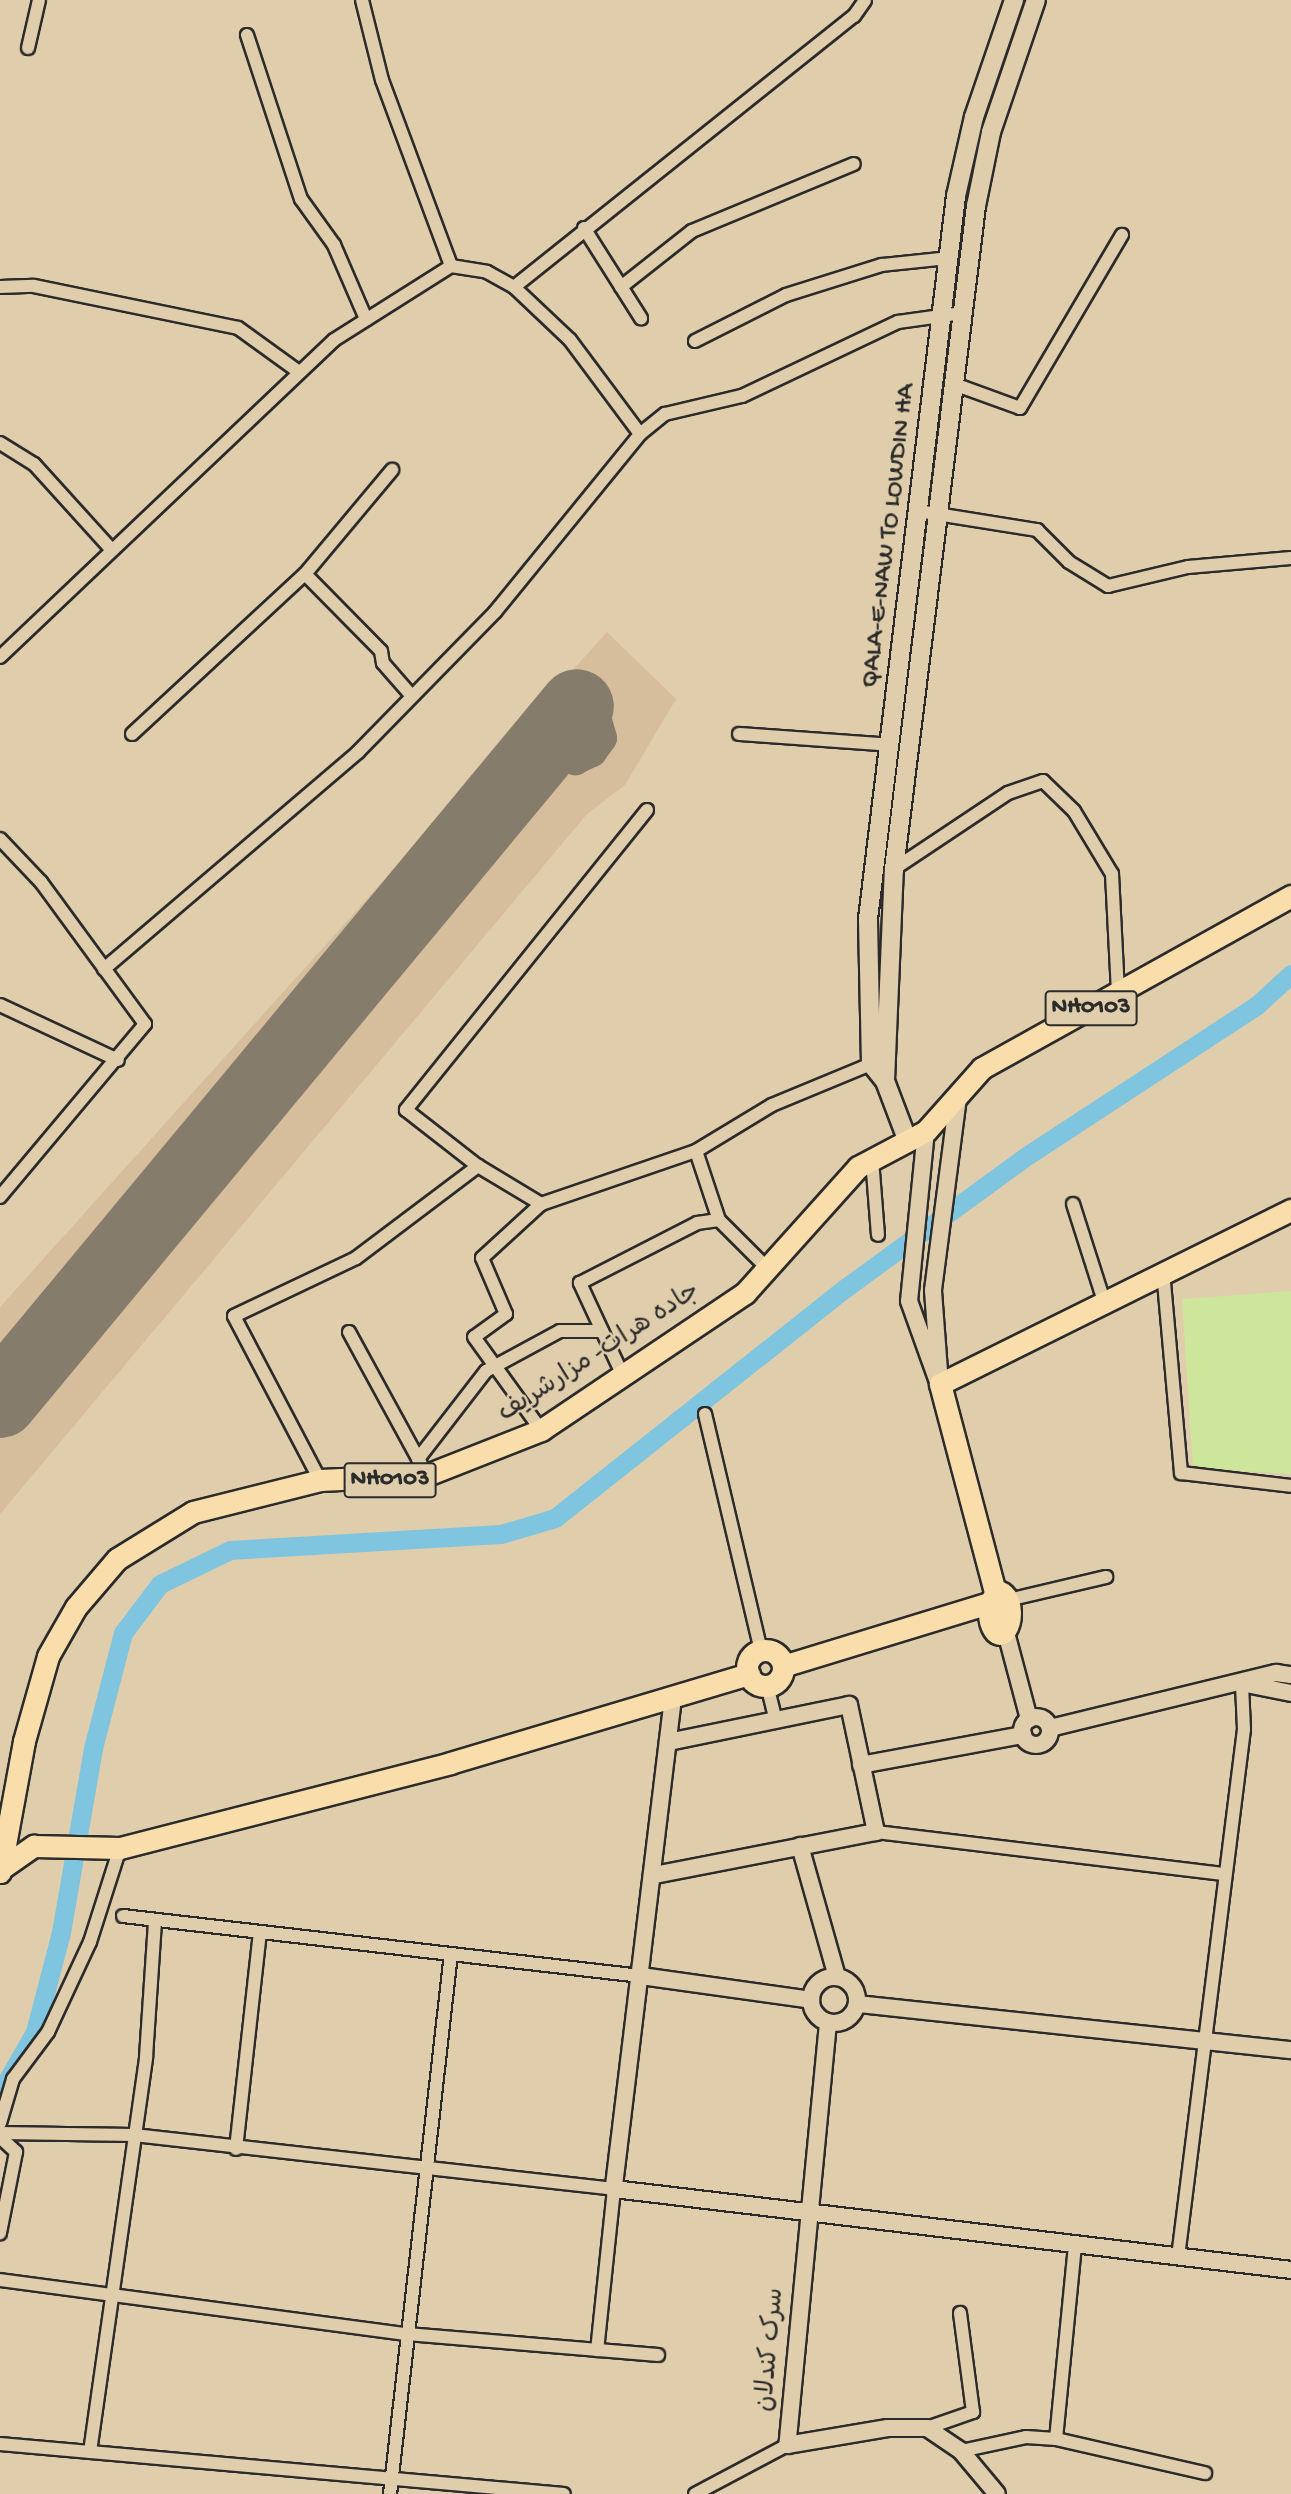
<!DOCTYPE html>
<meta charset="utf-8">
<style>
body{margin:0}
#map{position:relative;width:1291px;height:2494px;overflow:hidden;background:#dfcdab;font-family:"Gochi Hand","Playpen Sans Arabic",sans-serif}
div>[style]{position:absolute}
.built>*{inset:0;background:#d6be9c}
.green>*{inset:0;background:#cde69c}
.river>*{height:19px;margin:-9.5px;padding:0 9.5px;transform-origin:9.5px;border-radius:9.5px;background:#7fc5df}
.taxiway>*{height:30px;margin:-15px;padding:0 15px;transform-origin:15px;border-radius:15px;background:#857c6b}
.runway>*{height:74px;margin:-37px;padding:0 37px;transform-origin:37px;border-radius:37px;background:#857c6b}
.roads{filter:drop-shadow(2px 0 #2b2b2b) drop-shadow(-2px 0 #2b2b2b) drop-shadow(0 2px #2b2b2b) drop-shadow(0 -2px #2b2b2b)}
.minor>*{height:12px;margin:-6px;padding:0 6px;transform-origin:6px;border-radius:6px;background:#dfcdab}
.tertiary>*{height:16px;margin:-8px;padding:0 8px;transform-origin:8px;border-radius:8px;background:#dfcdab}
.tertiary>.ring{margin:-8px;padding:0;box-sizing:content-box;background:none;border:16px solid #dfcdab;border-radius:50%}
.secondary>*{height:18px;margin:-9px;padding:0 9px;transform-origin:9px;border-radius:9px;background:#dfcdab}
.primary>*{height:21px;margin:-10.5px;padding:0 10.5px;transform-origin:10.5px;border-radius:10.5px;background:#f9deab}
.primary>.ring{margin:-10.5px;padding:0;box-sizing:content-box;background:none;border:21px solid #f9deab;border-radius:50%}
.trunk>*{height:21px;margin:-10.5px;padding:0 10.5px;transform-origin:10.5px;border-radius:10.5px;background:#f9deab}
span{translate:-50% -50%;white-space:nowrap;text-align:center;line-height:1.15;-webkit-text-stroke:5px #dfcdab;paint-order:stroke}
.shield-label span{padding:2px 5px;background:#dfcdab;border:2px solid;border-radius:5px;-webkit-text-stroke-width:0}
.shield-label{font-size:24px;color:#2b2b2b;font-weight:700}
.street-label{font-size:26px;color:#2b2b2b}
</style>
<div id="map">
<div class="built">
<div style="clip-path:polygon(607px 632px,676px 699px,625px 785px,587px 814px,0 1514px,0 1307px)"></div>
</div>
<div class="green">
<div style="clip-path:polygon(1291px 1291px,1291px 1474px,1193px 1468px,1182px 1299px)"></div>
</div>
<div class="river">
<div style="left:0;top:2093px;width:70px;rotate:-60.2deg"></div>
<div style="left:35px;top:2032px;width:103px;rotate:-75.4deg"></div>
<div style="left:61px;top:1932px;width:187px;rotate:-80.1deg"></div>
<div style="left:93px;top:1748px;width:119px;rotate:-75.4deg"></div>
<div style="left:123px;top:1633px;width:61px;rotate:-52.9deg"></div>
<div style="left:160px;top:1584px;width:78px;rotate:-25.9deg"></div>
<div style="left:230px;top:1550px;width:271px;rotate:-3.4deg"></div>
<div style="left:501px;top:1534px;width:56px;rotate:-16.5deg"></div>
<div style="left:555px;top:1518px;width:369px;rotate:-38.4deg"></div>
<div style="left:844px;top:1289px;width:228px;rotate:-36.1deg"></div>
<div style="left:1028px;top:1155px;width:274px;rotate:-33.2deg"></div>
<div style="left:1257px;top:1005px;width:46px;rotate:-42.4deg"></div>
</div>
<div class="taxiway">
<div style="left:545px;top:745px;width:34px;rotate:27deg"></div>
<div style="left:575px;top:760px;width:19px;rotate:-25deg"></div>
<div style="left:592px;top:752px;width:17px;rotate:-54deg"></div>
<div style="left:602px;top:738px;width:18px;rotate:-106deg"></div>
<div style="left:597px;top:721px;width:25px;rotate:-143deg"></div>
</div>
<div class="runway">
<div style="left:0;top:1401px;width:903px;rotate:-50.3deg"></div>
</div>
<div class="roads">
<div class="minor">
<div style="left:362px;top:0;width:82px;rotate:76deg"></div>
<div style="left:382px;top:80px;width:198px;rotate:69.6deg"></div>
<div style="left:247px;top:35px;width:173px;rotate:71.8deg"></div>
<div style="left:301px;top:199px;width:57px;rotate:54.3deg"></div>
<div style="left:334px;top:245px;width:81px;rotate:66.6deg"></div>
<div style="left:28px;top:48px;width:49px;rotate:-77.1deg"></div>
<div style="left:584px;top:228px;width:107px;rotate:57.7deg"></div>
<div style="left:0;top:287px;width:34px;rotate:-2deg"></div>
<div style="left:34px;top:286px;width:208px;rotate:11.6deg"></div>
<div style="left:238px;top:328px;width:75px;rotate:35.8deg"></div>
<div style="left:514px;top:287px;width:435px;rotate:-38.6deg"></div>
<div style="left:854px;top:16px;width:19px;rotate:-55deg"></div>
<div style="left:621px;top:287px;width:90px;rotate:-38.3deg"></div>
<div style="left:692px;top:231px;width:175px;rotate:-22.5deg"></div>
<div style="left:695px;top:341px;width:102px;rotate:-26.8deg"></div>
<div style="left:786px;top:295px;width:101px;rotate:-17.4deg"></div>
<div style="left:882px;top:265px;width:67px;rotate:-6deg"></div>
<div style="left:954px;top:384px;width:70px;rotate:20deg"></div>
<div style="left:1020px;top:408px;width:201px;rotate:-59.5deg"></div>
<div style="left:0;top:443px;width:40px;rotate:32deg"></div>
<div style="left:34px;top:464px;width:115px;rotate:47.8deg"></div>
<div style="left:918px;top:511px;width:121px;rotate:9.1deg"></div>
<div style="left:1037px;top:530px;width:45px;rotate:45deg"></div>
<div style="left:1069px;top:562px;width:46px;rotate:31.6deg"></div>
<div style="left:1108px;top:586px;width:82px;rotate:-13.4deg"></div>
<div style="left:1188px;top:567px;width:103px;rotate:-5deg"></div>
<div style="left:305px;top:574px;width:108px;rotate:45.4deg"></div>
<div style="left:381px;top:651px;width:12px;rotate:81deg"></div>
<div style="left:383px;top:663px;width:41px;rotate:48.9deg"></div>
<div style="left:0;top:657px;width:460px;rotate:-43.5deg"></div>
<div style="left:334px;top:340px;width:138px;rotate:-32.3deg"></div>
<div style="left:451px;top:266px;width:36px;rotate:9deg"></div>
<div style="left:487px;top:272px;width:31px;rotate:29deg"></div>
<div style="left:514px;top:287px;width:77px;rotate:43.4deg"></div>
<div style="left:570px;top:340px;width:117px;rotate:53.3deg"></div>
<div style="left:132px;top:734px;width:236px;rotate:-42.8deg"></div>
<div style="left:305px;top:574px;width:136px;rotate:-50.1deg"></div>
<div style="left:739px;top:734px;width:152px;rotate:4.1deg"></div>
<div style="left:647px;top:810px;width:385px;rotate:128.8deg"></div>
<div style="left:406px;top:1110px;width:91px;rotate:37.9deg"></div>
<div style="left:478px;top:1166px;width:74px;rotate:31.1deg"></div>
<div style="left:541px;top:1204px;width:164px;rotate:-18.9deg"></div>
<div style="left:696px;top:1151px;width:73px;rotate:71.6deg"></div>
<div style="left:719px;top:1220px;width:68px;rotate:45deg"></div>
<div style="left:0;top:839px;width:59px;rotate:46.4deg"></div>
<div style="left:41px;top:882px;width:176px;rotate:53.8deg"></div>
<div style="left:145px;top:1024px;width:226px;rotate:130deg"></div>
<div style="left:894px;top:869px;width:137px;rotate:-33.7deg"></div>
<div style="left:1008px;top:793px;width:37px;rotate:-19deg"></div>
<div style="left:1043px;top:781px;width:43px;rotate:44.1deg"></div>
<div style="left:1074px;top:811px;width:74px;rotate:58.9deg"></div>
<div style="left:1112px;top:874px;width:119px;rotate:87.1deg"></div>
<div style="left:104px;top:969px;width:334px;rotate:-40.5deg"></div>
<div style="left:358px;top:752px;width:196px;rotate:-45.6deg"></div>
<div style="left:495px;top:612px;width:230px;rotate:-50.8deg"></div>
<div style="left:640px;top:434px;width:32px;rotate:-39deg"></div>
<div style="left:665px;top:414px;width:79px;rotate:-13.2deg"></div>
<div style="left:742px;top:396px;width:173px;rotate:-25.4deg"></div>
<div style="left:898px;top:322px;width:65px;rotate:-8deg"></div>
<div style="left:0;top:1005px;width:130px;rotate:25deg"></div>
<div style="left:696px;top:1151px;width:89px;rotate:-31.2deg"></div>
<div style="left:772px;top:1105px;width:107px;rotate:-22.5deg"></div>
<div style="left:872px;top:1159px;width:76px;rotate:85.5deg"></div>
<div style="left:541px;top:1204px;width:80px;rotate:137.5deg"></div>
<div style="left:482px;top:1258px;width:61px;rotate:66.8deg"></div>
<div style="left:506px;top:1314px;width:39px;rotate:144deg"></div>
<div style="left:474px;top:1337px;width:115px;rotate:54.2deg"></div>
<div style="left:1073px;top:1204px;width:102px;rotate:72.3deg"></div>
<div style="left:1163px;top:1271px;width:203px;rotate:84.9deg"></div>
<div style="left:1181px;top:1473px;width:111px;rotate:6.7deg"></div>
<div style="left:349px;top:1332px;width:150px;rotate:61.4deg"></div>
<div style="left:624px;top:1378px;width:105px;rotate:-114.9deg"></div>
<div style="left:580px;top:1283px;width:131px;rotate:-27.1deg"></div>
<div style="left:697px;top:1223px;width:22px;rotate:-8deg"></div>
<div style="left:705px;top:1414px;width:244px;rotate:76.7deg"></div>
<div style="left:418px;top:1459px;width:111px;rotate:-52.3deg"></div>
<div style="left:486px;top:1371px;width:84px;rotate:-28.4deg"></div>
<div style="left:560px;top:1331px;width:42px"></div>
<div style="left:320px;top:1480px;width:185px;rotate:-117.7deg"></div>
<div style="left:234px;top:1316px;width:135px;rotate:-25.4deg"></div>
<div style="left:356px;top:1258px;width:153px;rotate:-37deg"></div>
<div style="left:1008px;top:1600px;width:101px;rotate:-13.2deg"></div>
<div style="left:767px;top:1685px;width:36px;rotate:76deg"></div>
<div style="left:876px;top:1832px;width:350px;rotate:6.9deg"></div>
<div style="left:123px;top:1916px;width:521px;rotate:6.61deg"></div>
<div style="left:0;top:2123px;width:46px;rotate:-73.5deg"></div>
<div style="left:13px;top:2079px;width:59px;rotate:-53.3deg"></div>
<div style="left:48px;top:2032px;width:99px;rotate:-65deg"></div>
<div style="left:90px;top:1942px;width:99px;rotate:-72.3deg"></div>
<div style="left:0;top:2133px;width:134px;rotate:0.9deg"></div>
<div style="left:134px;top:2135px;width:483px;rotate:6.4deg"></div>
<div style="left:614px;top:2189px;width:162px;rotate:96deg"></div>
<div style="left:0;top:2137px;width:22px;rotate:43deg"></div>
<div style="left:16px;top:2152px;width:83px;rotate:101.2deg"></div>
<div style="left:236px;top:2149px;width:217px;rotate:-83.7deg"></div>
<div style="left:1178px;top:2257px;width:532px;rotate:-82.87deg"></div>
<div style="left:1244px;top:1729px;width:44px;rotate:-92.6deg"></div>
<div style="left:0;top:2280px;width:411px;rotate:7.6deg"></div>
<div style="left:407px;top:2334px;width:252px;rotate:4.8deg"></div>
<div style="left:927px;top:2428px;width:49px;rotate:-19.2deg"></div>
<div style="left:973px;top:2412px;width:100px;rotate:-97.5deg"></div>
<div style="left:1056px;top:2439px;width:196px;rotate:-84.4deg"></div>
<div style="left:0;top:2444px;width:566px;rotate:5.07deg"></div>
<div style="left:961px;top:2451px;width:66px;rotate:-12.2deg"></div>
<div style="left:1026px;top:2437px;width:30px;rotate:4deg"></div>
<div style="left:1056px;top:2439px;width:153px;rotate:12.9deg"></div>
<div style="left:90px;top:2452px;width:399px;rotate:-81.9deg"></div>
<div style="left:146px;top:2057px;width:137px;rotate:-86.2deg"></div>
<div style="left:390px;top:2494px;width:543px;rotate:-83.56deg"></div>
<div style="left:695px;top:2494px;width:104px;rotate:-28deg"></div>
</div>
<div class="tertiary">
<div style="left:926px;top:1131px;width:171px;rotate:95.7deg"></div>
<div style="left:909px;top:1301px;width:83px;rotate:70.3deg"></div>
<div style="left:940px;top:1384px;width:94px;rotate:-94.3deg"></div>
<div style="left:933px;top:1290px;width:194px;rotate:-82.6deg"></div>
<div style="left:1000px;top:1610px;width:113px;rotate:75.1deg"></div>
<div style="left:1246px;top:1684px;width:46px;rotate:11.3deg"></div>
<div style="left:673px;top:1698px;width:495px;rotate:96.9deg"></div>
<div style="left:614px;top:2189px;width:682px;rotate:6.82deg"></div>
<div class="ring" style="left:1022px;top:1717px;width:12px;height:12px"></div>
<div style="left:1050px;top:1728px;width:233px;rotate:-13.7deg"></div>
<div style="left:1276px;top:1673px;width:15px;rotate:8deg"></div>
<div style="left:861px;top:1765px;width:165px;rotate:-10.5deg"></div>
<div style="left:800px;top:1846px;width:136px;rotate:74.2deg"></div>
<div style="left:654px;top:1875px;width:226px;rotate:-11deg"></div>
<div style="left:876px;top:1832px;width:130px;rotate:-102deg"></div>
<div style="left:849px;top:1705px;width:185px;rotate:168.4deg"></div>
<div style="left:641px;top:1976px;width:172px;rotate:8deg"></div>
<div class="ring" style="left:811px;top:1977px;width:30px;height:30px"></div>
<div style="left:858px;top:2004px;width:435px;rotate:6.1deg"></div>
<div style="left:828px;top:2023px;width:424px;rotate:95.5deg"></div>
<div style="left:787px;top:2445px;width:102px;rotate:-9.6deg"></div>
<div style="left:888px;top:2428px;width:39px"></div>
<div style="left:927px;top:2428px;width:41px;rotate:34.1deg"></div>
<div style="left:961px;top:2451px;width:56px;rotate:50.1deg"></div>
</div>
<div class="secondary">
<div style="left:885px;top:1081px;width:212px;rotate:-87.6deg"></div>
<div style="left:894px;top:869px;width:668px;rotate:-82.95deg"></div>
<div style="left:976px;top:206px;width:76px;rotate:-78.5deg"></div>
<div style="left:991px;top:132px;width:139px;rotate:-71.2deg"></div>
<div style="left:907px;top:1139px;width:62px;rotate:-110.8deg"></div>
<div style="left:885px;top:1081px;width:22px;rotate:-129deg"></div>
<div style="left:871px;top:1064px;width:145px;rotate:-91.2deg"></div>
<div style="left:868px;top:919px;width:728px;rotate:-83.06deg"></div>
<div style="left:956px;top:196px;width:81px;rotate:-77.2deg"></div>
<div style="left:974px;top:117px;width:124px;rotate:-71.1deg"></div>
</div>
<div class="primary">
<div class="ring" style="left:989px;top:1592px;width:-3px;height:-3px"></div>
<div style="left:995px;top:1592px;width:215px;rotate:-104.8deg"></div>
<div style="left:940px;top:1384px;width:392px;rotate:-26.4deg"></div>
<div class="ring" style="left:747px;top:1650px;width:15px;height:15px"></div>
<div style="left:783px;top:1666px;width:215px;rotate:-17deg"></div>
<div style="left:2px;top:1868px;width:39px;rotate:-35deg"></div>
<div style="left:34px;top:1846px;width:86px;rotate:1.3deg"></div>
<div style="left:120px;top:1848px;width:341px;rotate:-14.4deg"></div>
<div style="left:450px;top:1763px;width:312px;rotate:-16.6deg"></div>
</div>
<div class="trunk">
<div style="left:0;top:1872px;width:133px;rotate:-79.6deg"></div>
<div style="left:24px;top:1741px;width:88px;rotate:-74.2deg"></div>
<div style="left:48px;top:1656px;width:56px;rotate:-60.3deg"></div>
<div style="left:76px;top:1607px;width:63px;rotate:-49.5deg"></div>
<div style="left:117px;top:1559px;width:89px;rotate:-31.7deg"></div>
<div style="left:193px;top:1512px;width:131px;rotate:-14.1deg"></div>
<div style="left:320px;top:1480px;width:107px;rotate:-2.7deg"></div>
<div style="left:427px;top:1475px;width:123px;rotate:-21.5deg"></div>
<div style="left:541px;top:1430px;width:246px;rotate:-33.9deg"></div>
<div style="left:745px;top:1293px;width:169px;rotate:-48.1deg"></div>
<div style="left:858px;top:1167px;width:77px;rotate:-27.9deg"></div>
<div style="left:926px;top:1131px;width:84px;rotate:-48.4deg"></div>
<div style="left:982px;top:1068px;width:354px;rotate:-29.1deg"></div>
</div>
</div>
<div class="shield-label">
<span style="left:1091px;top:1008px">NH0103</span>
<span style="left:390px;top:1480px">NH0103</span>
</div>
<div class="street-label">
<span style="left:890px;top:536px;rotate:-83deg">QALA-E-NAW TO LOWDIN HA</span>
<span style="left:600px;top:1354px;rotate:-33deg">جاده هرات- مزارشریف</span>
<span style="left:772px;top:2350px;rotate:-85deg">سرک کندلان</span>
</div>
</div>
